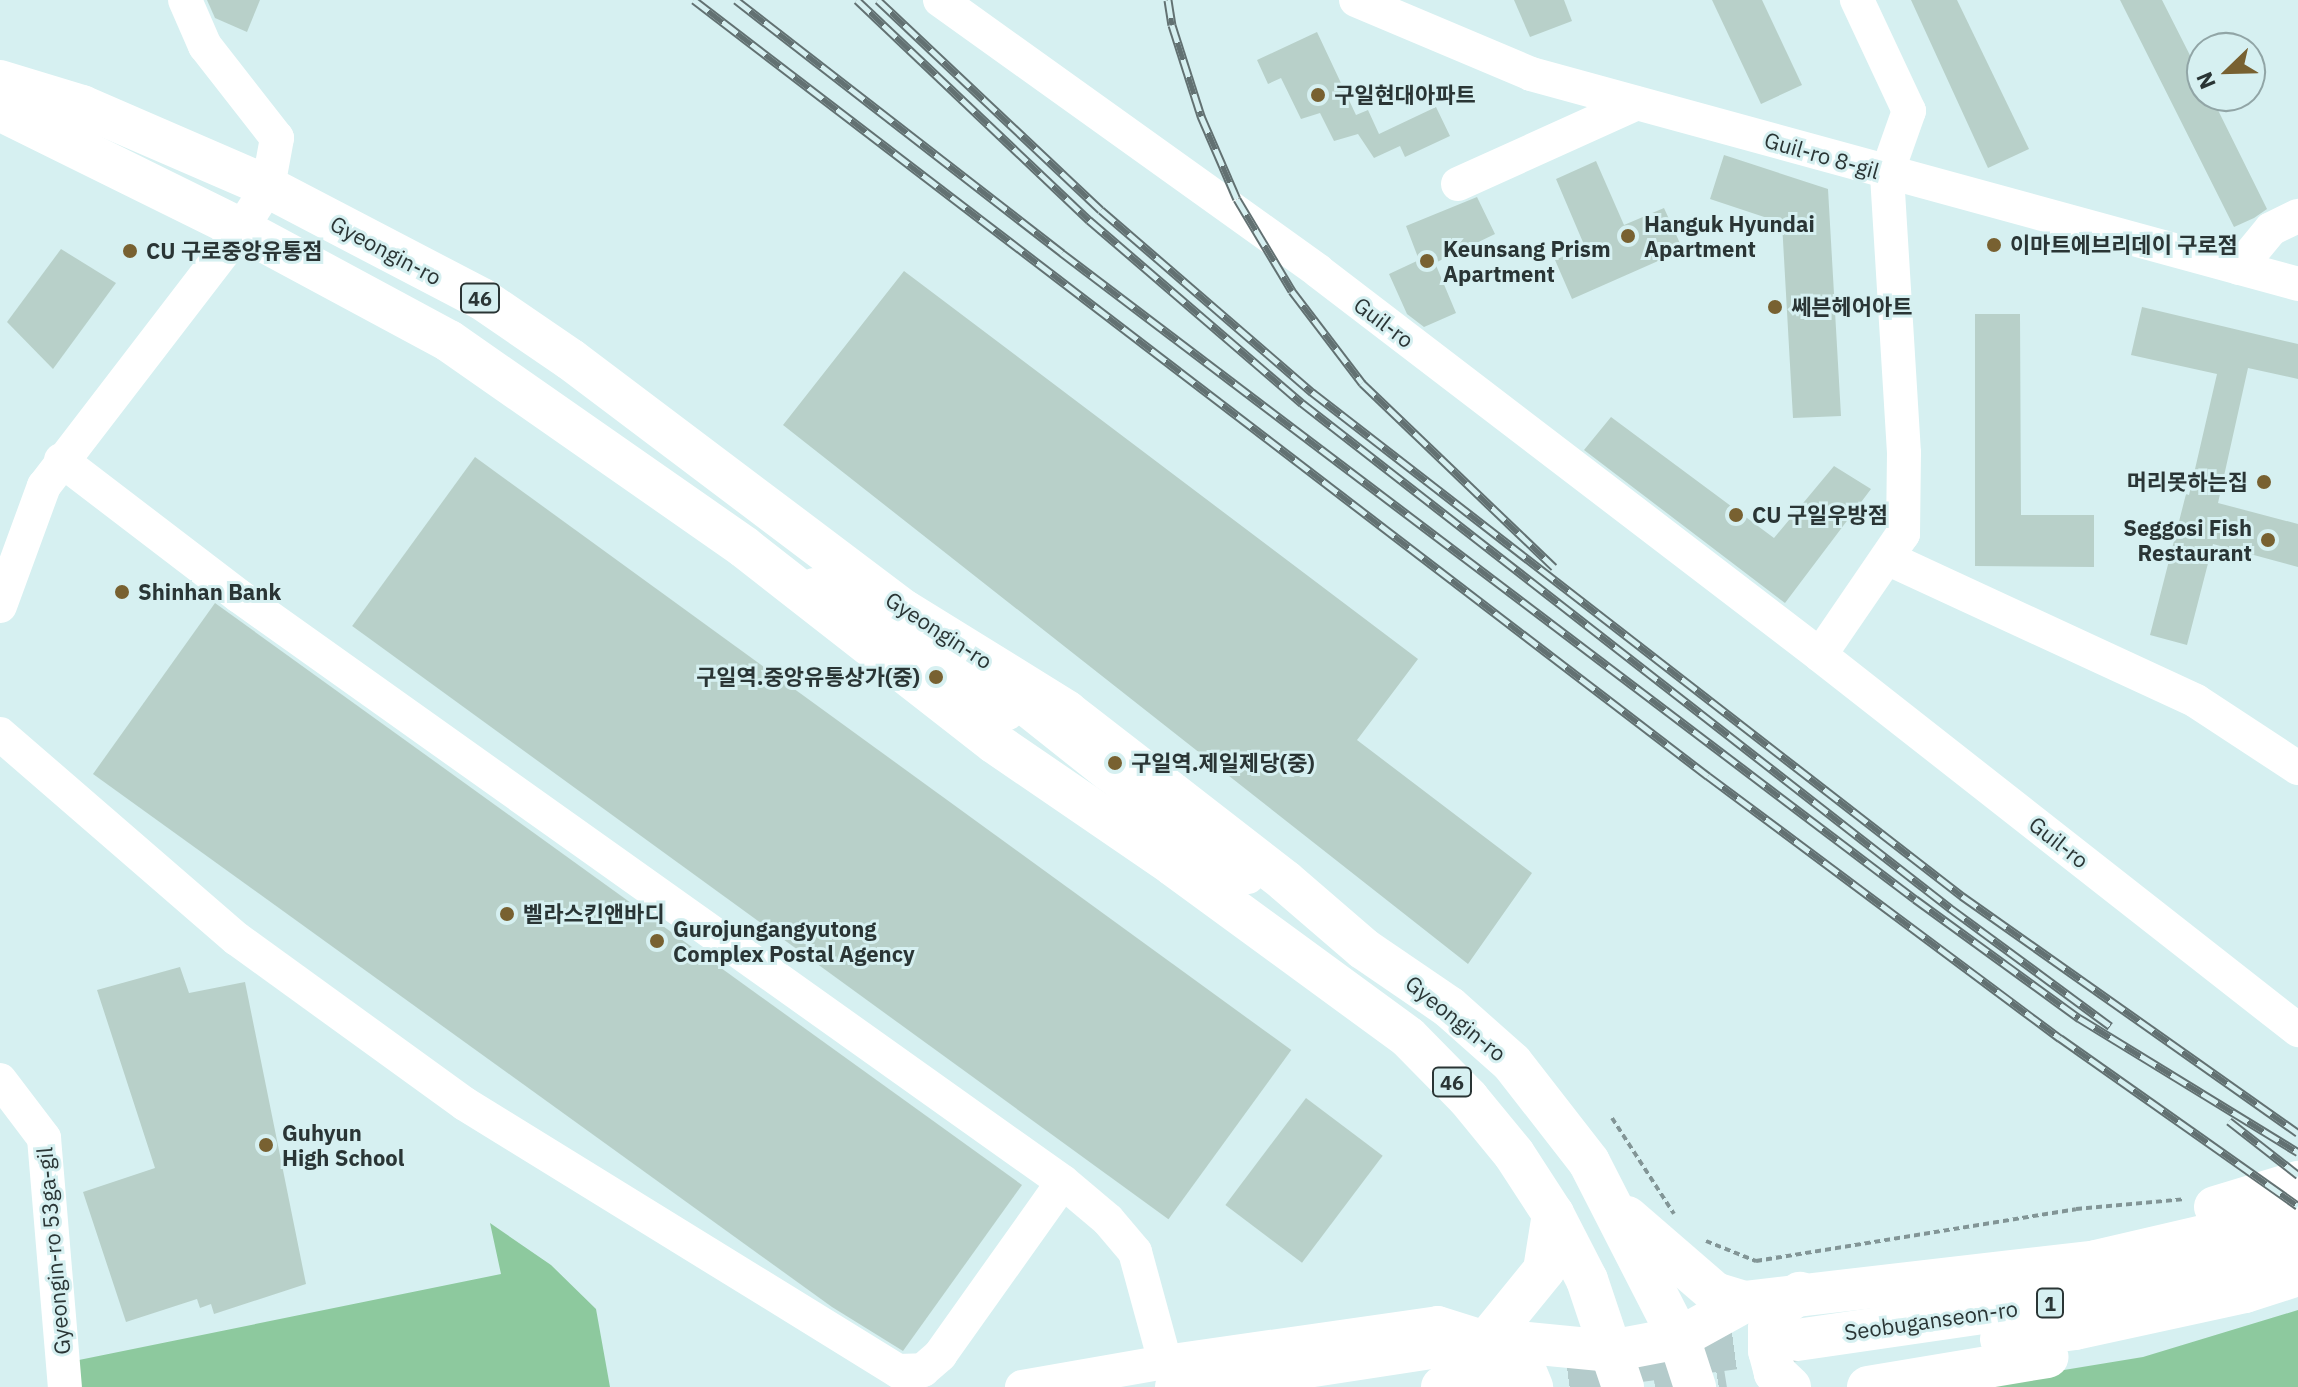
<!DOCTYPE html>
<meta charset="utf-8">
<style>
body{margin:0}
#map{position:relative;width:2298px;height:1387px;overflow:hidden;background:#d6f0f1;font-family:"IBM Plex Sans","Noto Sans KR",sans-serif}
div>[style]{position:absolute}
.green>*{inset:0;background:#8dc99e}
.building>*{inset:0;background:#b8d0c9;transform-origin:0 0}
.major-tunnel>*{height:42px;margin-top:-21px;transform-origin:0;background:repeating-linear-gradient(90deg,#b4cbcb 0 42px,transparent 0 63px)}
.path>*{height:4px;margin-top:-2px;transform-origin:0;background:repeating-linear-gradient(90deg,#829596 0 6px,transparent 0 10px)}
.minor>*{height:34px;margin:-17px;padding:0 17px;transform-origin:17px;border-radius:17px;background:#fff}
.major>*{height:42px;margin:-21px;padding:0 21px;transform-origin:21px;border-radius:21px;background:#fff}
.rail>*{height:9px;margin-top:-4.5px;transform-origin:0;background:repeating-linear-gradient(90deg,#d6f0f1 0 18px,#627172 0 36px);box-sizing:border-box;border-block:2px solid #627172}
.dots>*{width:22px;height:22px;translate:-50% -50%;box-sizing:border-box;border:4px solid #d6f0f1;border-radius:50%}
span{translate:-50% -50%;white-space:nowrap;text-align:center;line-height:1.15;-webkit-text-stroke:6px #d6f0f1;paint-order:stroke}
.shield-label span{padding:2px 6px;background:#d6f0f1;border:2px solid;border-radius:6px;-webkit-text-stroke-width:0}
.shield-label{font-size:20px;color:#2a3535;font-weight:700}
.poi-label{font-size:22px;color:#2a3535;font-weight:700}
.left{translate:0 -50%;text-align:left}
.right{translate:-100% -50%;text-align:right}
.street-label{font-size:22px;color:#2a3535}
.north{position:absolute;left:2186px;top:32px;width:80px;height:80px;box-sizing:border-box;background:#d6f0f1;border:2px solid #91a5a6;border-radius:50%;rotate:247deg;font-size:22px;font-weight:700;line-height:32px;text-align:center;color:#2a3535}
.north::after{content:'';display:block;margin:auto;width:28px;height:36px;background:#786131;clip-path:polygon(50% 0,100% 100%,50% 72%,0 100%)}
</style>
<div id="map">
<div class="green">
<div style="clip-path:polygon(490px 1223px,551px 1265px,596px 1309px,610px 1387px,77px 1387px,74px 1361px,501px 1274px)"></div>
<div style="clip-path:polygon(2298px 1310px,2298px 1387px,1960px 1387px,2143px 1357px)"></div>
</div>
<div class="building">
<div style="clip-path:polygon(207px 0,260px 0,247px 32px,215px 18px)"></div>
<div style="clip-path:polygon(1514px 0,1564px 0,1572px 21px,1530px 37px)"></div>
<div style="clip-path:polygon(1712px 0,1762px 0,1802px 85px,1761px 104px)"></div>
<div style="clip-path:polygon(1911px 0,1957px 0,2029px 149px,1988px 168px)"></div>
<div style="clip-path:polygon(2120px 0,2162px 0,2202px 79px,2202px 96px,2211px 96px,2267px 209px,2254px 218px,2234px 227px)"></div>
<div style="clip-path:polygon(1317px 32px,1356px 115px,1368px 110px,1379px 134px,1436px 107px,1450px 136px,1405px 157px,1400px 146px,1374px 158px,1358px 134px,1334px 141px,1320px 113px,1301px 119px,1281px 78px,1268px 84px,1257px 60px)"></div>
<div style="clip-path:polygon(1724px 155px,1828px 189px,1841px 416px,1793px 418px,1782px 223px,1710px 199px)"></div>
<div style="clip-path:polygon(1596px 161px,1624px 225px,1664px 208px,1683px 250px,1572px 299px,1555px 260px,1585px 247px,1556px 179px)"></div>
<div style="clip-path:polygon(1477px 197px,1495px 234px,1435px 263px,1456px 313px,1424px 327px,1407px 314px,1389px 274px,1419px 260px,1406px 226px)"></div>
<div style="clip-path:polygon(61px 249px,116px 283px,53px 369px,7px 322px)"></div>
<div style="clip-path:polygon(904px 271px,1418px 659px,1357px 740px,1532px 873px,1468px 964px,783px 425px)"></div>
<div style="clip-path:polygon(2142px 307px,2298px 344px,2298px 379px,2248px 368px,2218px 503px,2298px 524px,2298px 567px,2213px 544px,2187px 645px,2150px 635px,2186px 494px,2189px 495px,2217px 374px,2131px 355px)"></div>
<div style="clip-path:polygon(1975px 314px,2020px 314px,2021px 515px,2094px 515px,2094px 567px,1975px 566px)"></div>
<div style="clip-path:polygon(1611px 417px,1774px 538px,1834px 466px,1871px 489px,1785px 603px,1584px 450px)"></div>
<div style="left:475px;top:457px;width:1009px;height:209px;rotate:36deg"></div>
<div style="clip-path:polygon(215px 603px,1022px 1185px,903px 1351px,832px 1307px,93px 774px)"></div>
<div style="clip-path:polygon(180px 967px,189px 993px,245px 982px,306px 1284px,214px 1314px,211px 1304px,200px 1308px,197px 1299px,126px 1322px,83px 1192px,155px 1168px,97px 990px)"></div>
<div style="left:1306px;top:1098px;width:96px;height:134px;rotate:37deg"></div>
</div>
<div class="major-tunnel">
<div style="left:1505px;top:1379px;width:295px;rotate:-7.6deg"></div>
<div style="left:1655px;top:1387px;width:71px;rotate:-8.9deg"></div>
</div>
<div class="path">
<div style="left:1612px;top:1118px;width:114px;rotate:57.1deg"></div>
<div style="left:1706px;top:1241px;width:54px;rotate:21.8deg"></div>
<div style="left:1756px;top:1261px;width:324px;rotate:-9.2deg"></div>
<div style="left:2076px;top:1209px;width:109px;rotate:-5.2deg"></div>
</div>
<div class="minor">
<div style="left:940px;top:0;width:465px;rotate:35.6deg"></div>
<div style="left:1318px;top:271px;width:632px;rotate:37.41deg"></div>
<div style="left:1820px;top:655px;width:608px;rotate:38.11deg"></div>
<div style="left:1356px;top:0;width:190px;rotate:22.9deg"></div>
<div style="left:1531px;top:74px;width:795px;rotate:15.31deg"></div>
<div style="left:1458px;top:184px;width:196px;rotate:-24.3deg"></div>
<div style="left:2239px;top:268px;width:50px;rotate:-50.6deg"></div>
<div style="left:2271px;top:229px;width:30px;rotate:-26deg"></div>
<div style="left:61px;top:460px;width:224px;rotate:37.4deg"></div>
<div style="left:239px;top:596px;width:1011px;rotate:35.42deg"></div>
<div style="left:1063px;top:1182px;width:59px;rotate:40.2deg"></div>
<div style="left:1108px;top:1220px;width:42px;rotate:49.8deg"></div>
<div style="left:1135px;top:1252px;width:114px;rotate:74.7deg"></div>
<div style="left:1887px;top:558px;width:340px;rotate:24.8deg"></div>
<div style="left:2196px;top:701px;width:122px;rotate:33.3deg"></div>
<div style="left:814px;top:585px;width:72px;rotate:28deg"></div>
<div style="left:878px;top:619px;width:160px;rotate:36.1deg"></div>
<div style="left:0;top:606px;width:128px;rotate:-69.9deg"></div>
<div style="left:44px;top:486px;width:324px;rotate:-52.5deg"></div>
<div style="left:241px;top:229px;width:50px;rotate:-57.3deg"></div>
<div style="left:268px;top:187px;width:50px;rotate:-79.6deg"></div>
<div style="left:277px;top:138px;width:117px;rotate:-128deg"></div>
<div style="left:205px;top:46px;width:50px;rotate:-113.5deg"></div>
<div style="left:1820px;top:655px;width:147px;rotate:-55.6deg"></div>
<div style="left:1903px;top:534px;width:81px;rotate:-89.3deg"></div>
<div style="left:1904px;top:453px;width:281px;rotate:-93.5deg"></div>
<div style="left:1887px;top:173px;width:66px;rotate:-70.5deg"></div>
<div style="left:1909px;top:111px;width:123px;rotate:-115.1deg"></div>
<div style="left:994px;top:684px;width:143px;rotate:38.5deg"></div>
<div style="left:1106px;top:773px;width:176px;rotate:36.2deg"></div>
<div style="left:0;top:734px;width:313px;rotate:40.9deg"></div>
<div style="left:237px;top:939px;width:281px;rotate:35.9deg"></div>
<div style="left:465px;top:1104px;width:509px;rotate:31.66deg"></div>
<div style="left:898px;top:1371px;width:25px;rotate:-2deg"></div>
<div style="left:923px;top:1370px;width:23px;rotate:-41deg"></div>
<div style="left:940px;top:1355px;width:212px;rotate:-54.6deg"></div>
<div style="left:0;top:1080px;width:73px;rotate:52.8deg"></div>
<div style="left:44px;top:1138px;width:250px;rotate:85.2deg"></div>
<div style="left:1022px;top:1387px;width:145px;rotate:-9.9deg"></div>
<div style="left:1165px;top:1362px;width:276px;rotate:-8.1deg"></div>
<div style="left:1438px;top:1323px;width:50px;rotate:17.4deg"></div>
</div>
<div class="major">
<div style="left:0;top:81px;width:86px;rotate:17deg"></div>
<div style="left:82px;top:106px;width:192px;rotate:23.4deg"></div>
<div style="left:258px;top:182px;width:253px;rotate:27.6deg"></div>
<div style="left:482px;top:299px;width:107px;rotate:34.3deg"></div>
<div style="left:570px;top:359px;width:419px;rotate:37deg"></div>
<div style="left:905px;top:611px;width:190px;rotate:31.8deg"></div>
<div style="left:1066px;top:711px;width:277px;rotate:37.8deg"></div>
<div style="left:1285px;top:881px;width:104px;rotate:40.7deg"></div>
<div style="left:1364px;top:949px;width:103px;rotate:34.3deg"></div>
<div style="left:1449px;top:1007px;width:84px;rotate:41.6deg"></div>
<div style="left:1512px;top:1063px;width:125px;rotate:52.1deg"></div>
<div style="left:1589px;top:1162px;width:198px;rotate:62.9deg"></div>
<div style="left:1679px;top:1338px;width:52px;rotate:71.9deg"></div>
<div style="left:0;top:110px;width:269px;rotate:26.3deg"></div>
<div style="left:241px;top:229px;width:236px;rotate:28.3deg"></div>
<div style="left:449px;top:341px;width:360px;rotate:34.9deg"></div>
<div style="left:744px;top:547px;width:318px;rotate:38deg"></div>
<div style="left:995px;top:743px;width:216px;rotate:34.4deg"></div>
<div style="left:1173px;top:865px;width:291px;rotate:36.2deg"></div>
<div style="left:1408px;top:1037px;width:86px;rotate:45.5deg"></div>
<div style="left:1468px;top:1098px;width:72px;rotate:50.6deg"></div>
<div style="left:1514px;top:1154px;width:72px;rotate:57deg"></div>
<div style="left:1553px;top:1214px;width:74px;rotate:62.7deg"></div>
<div style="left:1587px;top:1280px;width:113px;rotate:71.4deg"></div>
<div style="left:2215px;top:1207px;width:87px;rotate:-16.8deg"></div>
<div style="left:1627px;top:1217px;width:116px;rotate:40.8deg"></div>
<div style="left:1715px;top:1293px;width:30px;rotate:17deg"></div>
<div style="left:1488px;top:1339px;width:89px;rotate:-50.9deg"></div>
<div style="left:1544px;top:1270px;width:57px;rotate:-80.9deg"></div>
<div style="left:1488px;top:1339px;width:25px;rotate:29deg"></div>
<div style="left:1510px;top:1351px;width:21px;rotate:49deg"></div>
<div style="left:1524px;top:1367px;width:22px;rotate:68deg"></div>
<div style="left:2001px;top:1339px;width:75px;rotate:-7.7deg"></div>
<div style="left:2075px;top:1329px;width:174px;rotate:-12.3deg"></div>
<div style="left:2245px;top:1292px;width:56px;rotate:-17.8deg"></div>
<div style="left:1797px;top:1340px;width:276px;rotate:-8.3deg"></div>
<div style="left:2070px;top:1300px;width:171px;rotate:-12.2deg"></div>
<div style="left:2237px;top:1264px;width:64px;rotate:-18.2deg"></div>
<div style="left:1176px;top:1387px;width:316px;rotate:-8.7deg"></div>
<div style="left:1488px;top:1339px;width:124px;rotate:5.6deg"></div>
<div style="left:1611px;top:1351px;width:69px;rotate:-10.8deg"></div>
<div style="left:1679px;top:1338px;width:74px;rotate:-29deg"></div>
<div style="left:1744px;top:1302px;width:354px;rotate:-6.6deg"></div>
<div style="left:2096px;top:1261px;width:207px;rotate:-13.1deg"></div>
<div style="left:1442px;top:1387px;width:64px;rotate:-7.2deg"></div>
<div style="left:1790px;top:1387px;width:21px;rotate:-137deg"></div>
<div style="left:1775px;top:1373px;width:23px;rotate:-105deg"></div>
<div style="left:1769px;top:1351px;width:23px;rotate:-90deg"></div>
<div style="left:1769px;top:1328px;width:22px;rotate:-63deg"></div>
<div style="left:1779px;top:1308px;width:26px;rotate:-36deg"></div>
<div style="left:1868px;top:1387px;width:182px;rotate:-9.5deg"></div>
</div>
<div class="rail">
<div style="left:694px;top:0;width:1277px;rotate:37.43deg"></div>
<div style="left:1708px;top:776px;width:439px;rotate:36.7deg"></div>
<div style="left:2060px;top:1038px;width:291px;rotate:35.2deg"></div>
<div style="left:736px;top:0;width:413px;rotate:37.8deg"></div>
<div style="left:1062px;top:253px;width:1070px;rotate:37.14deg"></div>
<div style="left:1915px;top:899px;width:203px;rotate:36deg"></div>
<div style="left:2079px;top:1018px;width:257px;rotate:31.5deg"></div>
<div style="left:857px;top:0;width:320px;rotate:43.5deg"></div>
<div style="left:1089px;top:220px;width:281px;rotate:40.7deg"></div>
<div style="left:1302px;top:403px;width:822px;rotate:37.93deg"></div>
<div style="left:1950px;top:908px;width:199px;rotate:36.4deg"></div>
<div style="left:878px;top:0;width:306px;rotate:43.3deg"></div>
<div style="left:1101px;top:210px;width:279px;rotate:40.8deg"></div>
<div style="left:1312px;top:392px;width:823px;rotate:37.79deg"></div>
<div style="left:1962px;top:896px;width:411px;rotate:35.2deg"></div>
<div style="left:1168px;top:0;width:25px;rotate:81deg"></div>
<div style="left:1172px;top:25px;width:96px;rotate:72.3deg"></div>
<div style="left:1201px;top:116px;width:90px;rotate:66.6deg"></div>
<div style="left:1237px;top:199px;width:107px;rotate:59.1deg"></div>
<div style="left:1292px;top:291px;width:116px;rotate:52.7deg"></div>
<div style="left:1362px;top:383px;width:266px;rotate:43.8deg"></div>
<div style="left:2229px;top:1121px;width:88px;rotate:38deg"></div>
</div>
<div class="dots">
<div style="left:1318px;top:95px;background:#786131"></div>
<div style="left:1628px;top:236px;background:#786131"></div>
<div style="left:1994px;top:245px;background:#786131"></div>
<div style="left:130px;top:251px;background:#786131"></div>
<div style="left:1427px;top:261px;background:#786131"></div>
<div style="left:1775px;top:307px;background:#786131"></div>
<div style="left:2264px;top:482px;background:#786131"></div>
<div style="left:1736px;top:515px;background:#786131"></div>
<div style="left:2268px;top:540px;background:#786131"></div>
<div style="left:122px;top:592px;background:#786131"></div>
<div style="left:936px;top:677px;background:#786131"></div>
<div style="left:1115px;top:763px;background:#786131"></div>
<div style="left:507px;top:914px;background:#786131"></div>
<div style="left:657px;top:941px;background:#786131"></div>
<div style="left:266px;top:1145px;background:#786131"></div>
</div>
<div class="shield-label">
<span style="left:480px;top:298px">46</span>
<span style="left:1452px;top:1082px">46</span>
<span style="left:2050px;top:1303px">1</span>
</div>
<div class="poi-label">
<span class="left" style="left:1334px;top:95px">구일현대아파트</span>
<span class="left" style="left:1644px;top:236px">Hanguk Hyundai<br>Apartment</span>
<span class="left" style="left:2010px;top:245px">이마트에브리데이 구로점</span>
<span class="left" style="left:1443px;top:261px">Keunsang Prism<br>Apartment</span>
<span class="left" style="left:146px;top:251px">CU 구로중앙유통점</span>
<span class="left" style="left:1791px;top:307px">쎄븐헤어아트</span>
<span class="right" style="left:2248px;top:482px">머리못하는집</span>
<span class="left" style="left:1752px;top:515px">CU 구일우방점</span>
<span class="right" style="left:2252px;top:540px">Seggosi Fish<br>Restaurant</span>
<span class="left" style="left:138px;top:592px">Shinhan Bank</span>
<span class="right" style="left:920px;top:677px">구일역.중앙유통상가(중)</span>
<span class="left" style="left:1131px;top:763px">구일역.제일제당(중)</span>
<span class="left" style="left:523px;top:914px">벨라스킨앤바디</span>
<span class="left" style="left:673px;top:941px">Gurojungangyutong<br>Complex Postal Agency</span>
<span class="left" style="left:282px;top:1145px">Guhyun<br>High School</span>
</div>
<div class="street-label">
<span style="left:1822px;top:155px;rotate:16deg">Guil-ro 8-gil</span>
<span style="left:386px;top:250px;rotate:28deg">Gyeongin-ro</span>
<span style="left:1384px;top:322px;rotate:37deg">Guil-ro</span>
<span style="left:939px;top:630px;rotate:33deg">Gyeongin-ro</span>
<span style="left:2059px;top:842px;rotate:38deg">Guil-ro</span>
<span style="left:1456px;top:1018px;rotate:39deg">Gyeongin-ro</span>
<span style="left:53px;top:1251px;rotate:-95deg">Gyeongin-ro 53ga-gil</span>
<span style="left:1931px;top:1320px;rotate:-8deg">Seobuganseon-ro</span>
</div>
<div class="north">N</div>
</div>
